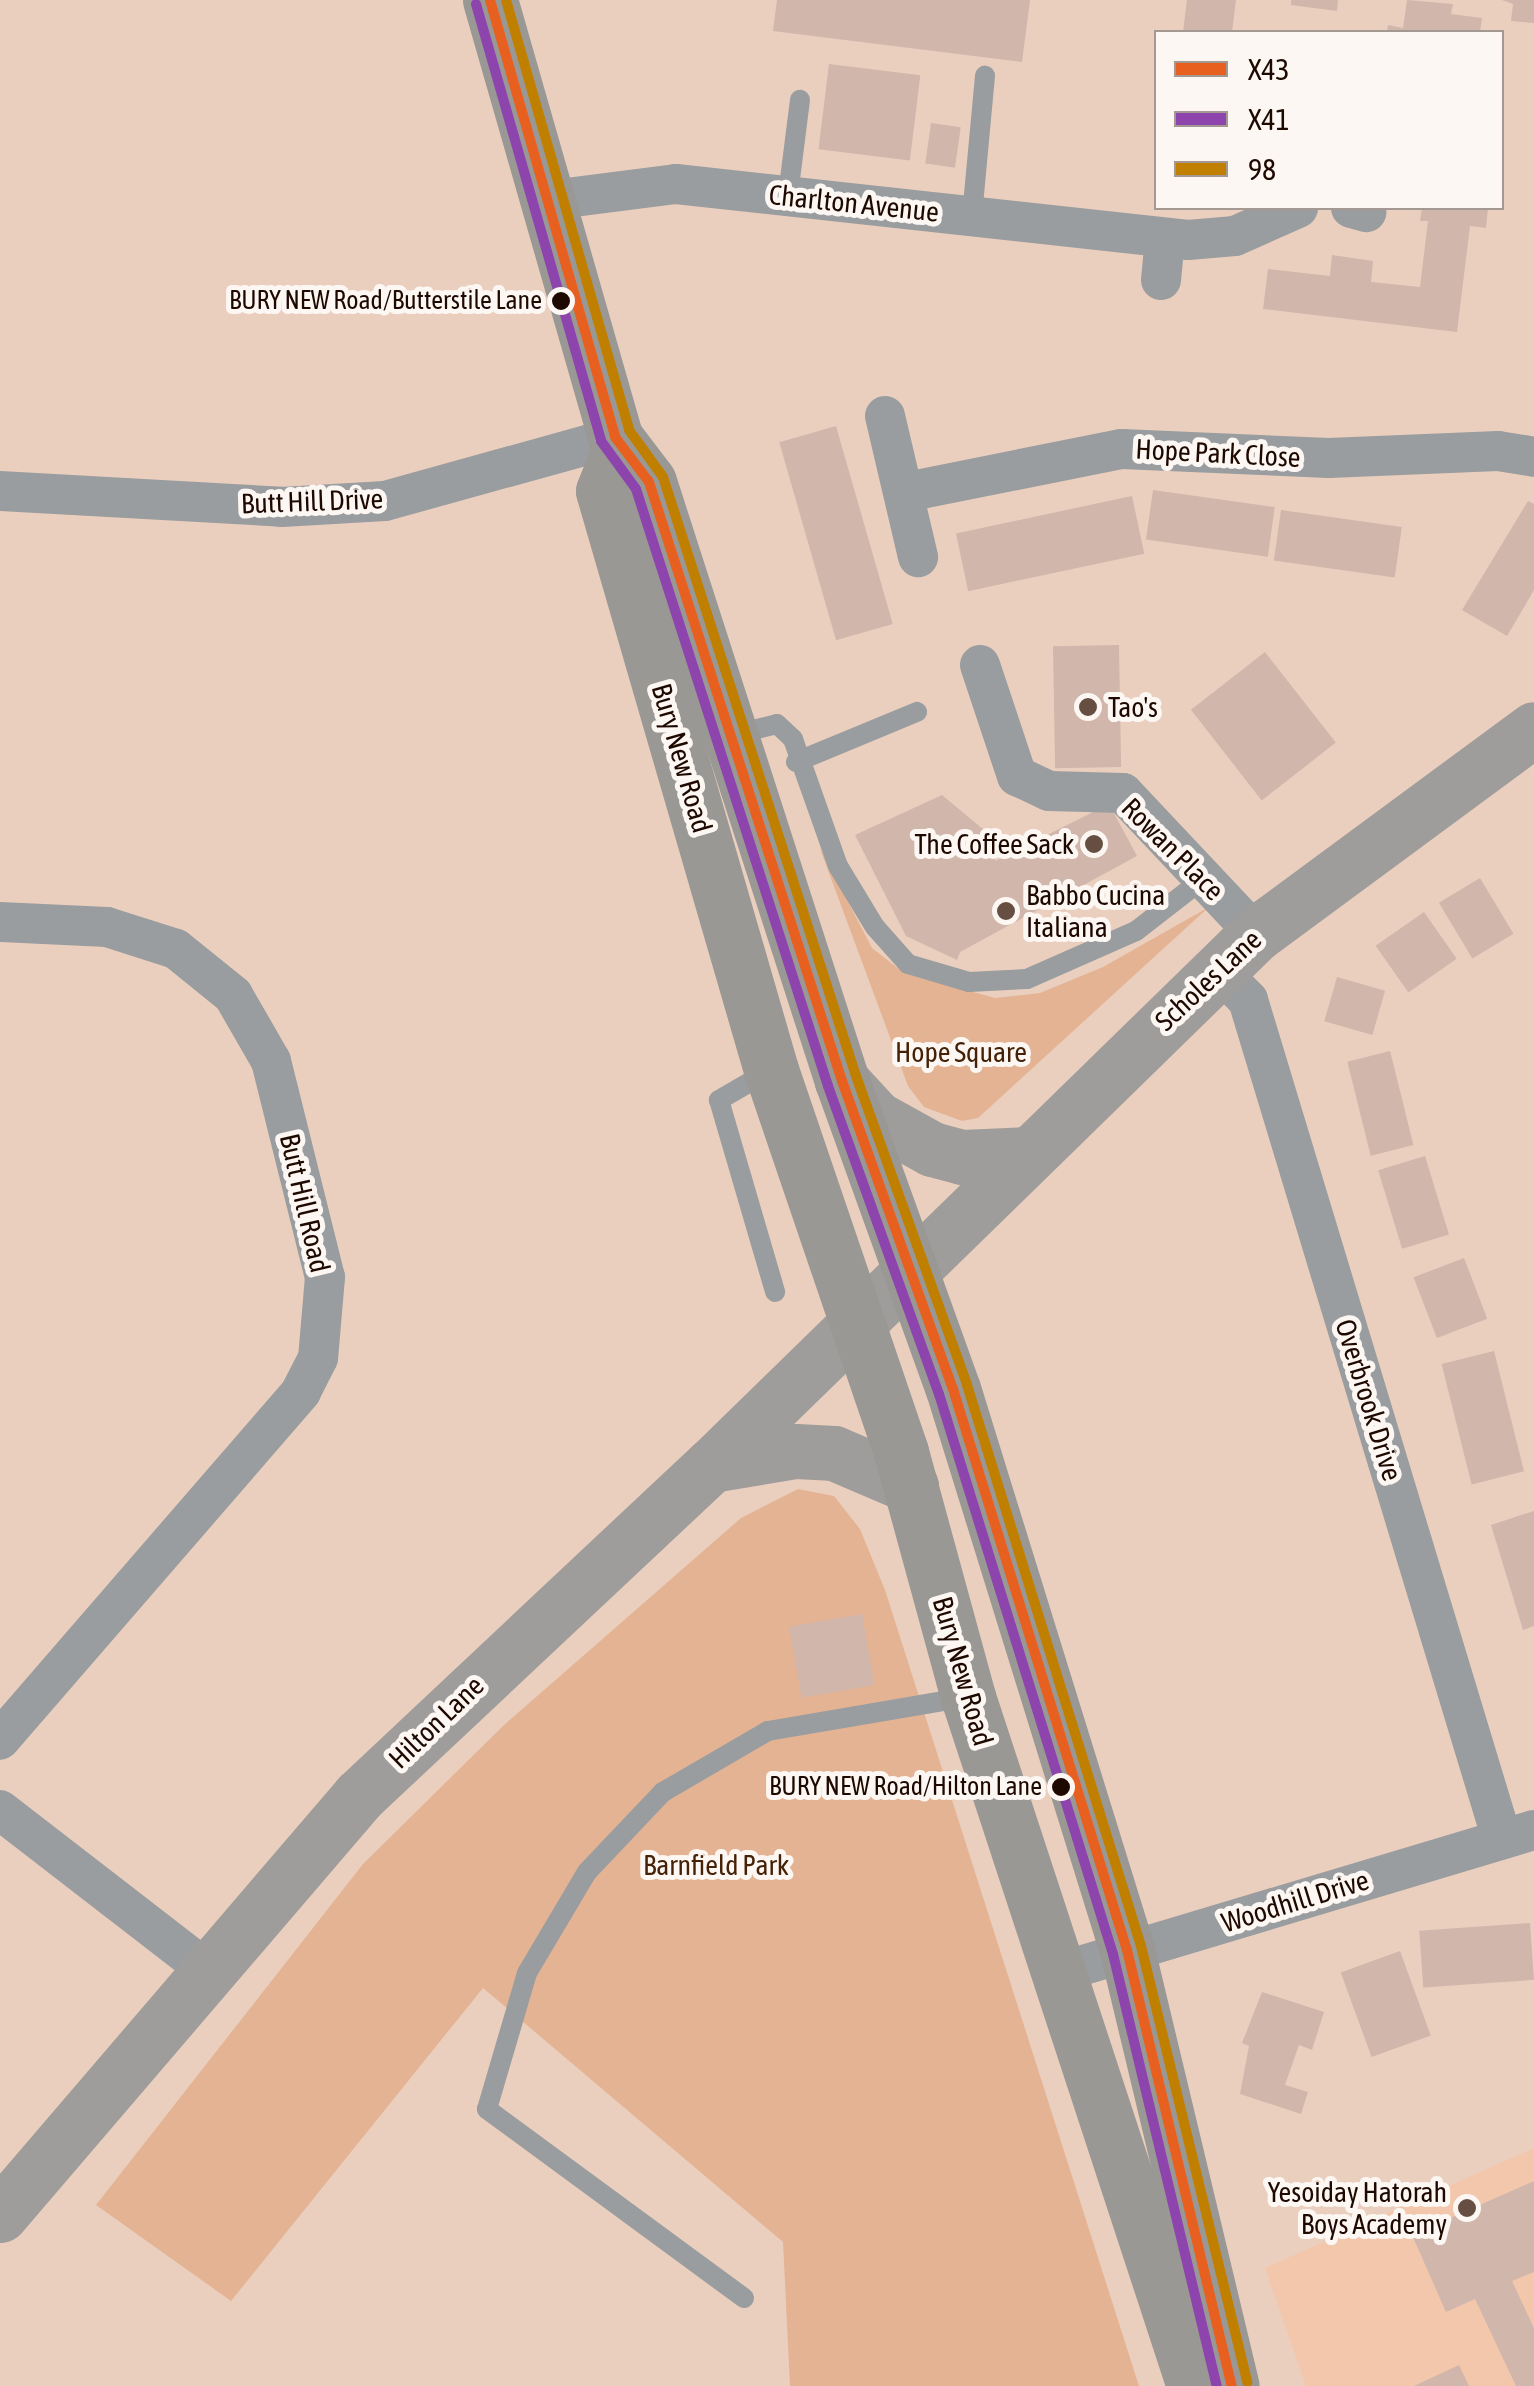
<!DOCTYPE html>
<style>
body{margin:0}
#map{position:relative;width:1534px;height:2386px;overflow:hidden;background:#ebcfbe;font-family:"Asap Condensed",sans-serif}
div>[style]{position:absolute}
.built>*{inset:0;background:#f2c7ac}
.green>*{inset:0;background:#e4b393}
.building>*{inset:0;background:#d0b6ab;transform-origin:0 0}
.lane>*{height:20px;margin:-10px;padding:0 10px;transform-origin:10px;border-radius:10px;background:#999d9f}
.street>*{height:40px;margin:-20px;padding:0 20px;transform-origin:20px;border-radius:20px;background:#999d9f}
.primary>*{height:55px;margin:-27.5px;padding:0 27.5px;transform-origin:27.5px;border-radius:27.5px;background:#9f9d9b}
.highway>*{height:55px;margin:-27.5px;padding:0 27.5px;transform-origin:27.5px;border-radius:27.5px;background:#999895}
.bus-1>*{height:10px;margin:-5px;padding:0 5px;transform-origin:5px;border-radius:5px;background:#e76020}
.bus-2>*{height:10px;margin:-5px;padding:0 5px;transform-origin:5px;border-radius:5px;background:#8e44ad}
.bus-3>*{height:10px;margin:-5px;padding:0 5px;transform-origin:5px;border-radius:5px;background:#c17f00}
.dots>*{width:28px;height:28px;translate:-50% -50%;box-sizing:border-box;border:5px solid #fdf7f3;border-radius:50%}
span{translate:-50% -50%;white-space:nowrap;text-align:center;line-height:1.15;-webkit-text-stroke:10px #fdf7f3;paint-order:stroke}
.bus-label{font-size:26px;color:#1e0900}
.right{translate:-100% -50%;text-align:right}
.street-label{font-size:28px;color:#1e0900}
.poi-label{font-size:28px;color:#1e0900}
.left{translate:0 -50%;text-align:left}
.park-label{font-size:28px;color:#452207}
.legend{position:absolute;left:1154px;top:30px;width:350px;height:180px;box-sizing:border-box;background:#fdf7f3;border:2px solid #a49892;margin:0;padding:12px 18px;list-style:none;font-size:30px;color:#1e0900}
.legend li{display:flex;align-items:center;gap:20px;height:50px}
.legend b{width:50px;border:2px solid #a49892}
</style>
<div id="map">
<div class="built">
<div style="clip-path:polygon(1534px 2148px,1534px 2386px,1306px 2386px,1265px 2268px)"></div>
</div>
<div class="green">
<div style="clip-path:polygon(819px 846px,872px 948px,904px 973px,995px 998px,1040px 993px,1103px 967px,1209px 907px,978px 1118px,962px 1121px,924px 1107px,908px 1086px)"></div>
<div style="clip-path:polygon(798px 1489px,834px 1496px,860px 1529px,885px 1590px,1139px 2386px,790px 2386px,783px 2242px,483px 1988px,231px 2301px,96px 2205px,363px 1864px,504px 1725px,741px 1518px)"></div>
</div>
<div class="building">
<div style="clip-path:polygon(777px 0,1030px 0,1022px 62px,773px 31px)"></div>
<div style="clip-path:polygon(1187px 0,1236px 0,1232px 32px,1183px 32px)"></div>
<div style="clip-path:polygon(1291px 0,1338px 0,1337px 11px,1291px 5px)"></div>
<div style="clip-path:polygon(1407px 0,1453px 4px,1451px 14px,1482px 18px,1480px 32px,1387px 32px,1388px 25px,1403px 28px)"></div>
<div style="clip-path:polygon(1502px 0,1534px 0,1534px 23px,1511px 21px,1513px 4px)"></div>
<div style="left:829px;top:64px;width:92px;height:86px;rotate:7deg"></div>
<div style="left:931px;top:123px;width:30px;height:41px;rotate:8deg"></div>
<div style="clip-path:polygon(1422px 208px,1488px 208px,1486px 228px,1470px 226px,1457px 332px,1263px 309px,1268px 269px,1330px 276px,1332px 255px,1373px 261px,1371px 282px,1420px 287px,1428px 221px,1420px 221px)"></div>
<div style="left:836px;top:426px;width:206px;height:59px;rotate:74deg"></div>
<div style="left:1153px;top:490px;width:123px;height:50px;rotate:8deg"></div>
<div style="left:1132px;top:496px;width:59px;height:180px;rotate:78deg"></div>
<div style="clip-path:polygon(1528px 501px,1534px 504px,1534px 590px,1507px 636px,1462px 610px)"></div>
<div style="left:1281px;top:510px;width:122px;height:51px;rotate:8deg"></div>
<div style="left:1119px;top:645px;width:122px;height:66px;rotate:89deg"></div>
<div style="left:1265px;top:652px;width:115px;height:94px;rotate:52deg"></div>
<div style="clip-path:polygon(942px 795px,1001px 844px,995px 861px,1109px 804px,1137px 856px,960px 952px,957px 960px,906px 936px,855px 835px)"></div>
<div style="left:1480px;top:878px;width:65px;height:48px;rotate:59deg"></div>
<div style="left:1424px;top:912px;width:57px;height:59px;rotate:55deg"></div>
<div style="left:1337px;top:977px;width:50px;height:46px;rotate:16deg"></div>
<div style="left:1390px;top:1051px;width:97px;height:44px;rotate:76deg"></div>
<div style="left:1425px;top:1156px;width:82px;height:49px;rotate:73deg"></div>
<div style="left:1464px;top:1258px;width:65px;height:54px;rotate:69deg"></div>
<div style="left:1494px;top:1351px;width:124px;height:54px;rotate:76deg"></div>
<div style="clip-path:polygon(1534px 1511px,1534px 1626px,1523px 1630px,1491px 1525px)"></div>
<div style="left:862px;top:1614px;width:72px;height:74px;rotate:80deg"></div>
<div style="left:1530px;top:1923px;width:57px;height:111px;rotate:86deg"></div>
<div style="left:1400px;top:1951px;width:90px;height:63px;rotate:70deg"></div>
<div style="clip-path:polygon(1262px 1992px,1324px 2012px,1312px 2050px,1299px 2045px,1285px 2085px,1308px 2092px,1301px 2114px,1240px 2094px,1249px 2046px,1242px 2043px)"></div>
<div style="clip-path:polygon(1534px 2181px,1534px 2272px,1512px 2281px,1534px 2328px,1534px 2386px,1516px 2386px,1475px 2299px,1446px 2312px,1412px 2235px)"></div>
<div style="clip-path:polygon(1459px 2365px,1469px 2386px,1414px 2386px)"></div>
</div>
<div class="lane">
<div style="left:788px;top:195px;width:96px;rotate:-82.8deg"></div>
<div style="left:972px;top:216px;width:141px;rotate:-84.7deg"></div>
<div style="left:732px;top:735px;width:46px;rotate:-13.7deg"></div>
<div style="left:777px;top:724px;width:22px;rotate:43deg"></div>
<div style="left:793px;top:739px;width:135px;rotate:70.5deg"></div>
<div style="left:838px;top:866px;width:71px;rotate:58.8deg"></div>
<div style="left:875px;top:927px;width:50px;rotate:48.3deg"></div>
<div style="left:908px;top:964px;width:64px;rotate:16.4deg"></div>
<div style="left:969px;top:982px;width:58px;rotate:-3deg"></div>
<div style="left:1027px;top:979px;width:119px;rotate:-23.8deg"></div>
<div style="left:1136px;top:931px;width:85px;rotate:-37.8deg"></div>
<div style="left:796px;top:762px;width:131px;rotate:-22.5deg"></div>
<div style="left:769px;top:1071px;width:58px;rotate:149.9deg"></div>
<div style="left:719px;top:1100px;width:200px;rotate:73.7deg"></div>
<div style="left:744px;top:2298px;width:319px;rotate:-143.7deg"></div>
<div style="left:487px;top:2109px;width:142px;rotate:-73.6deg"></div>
<div style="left:527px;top:1973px;width:117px;rotate:-59.3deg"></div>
<div style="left:587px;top:1872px;width:110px;rotate:-46.5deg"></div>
<div style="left:663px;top:1792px;width:121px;rotate:-30.2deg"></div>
<div style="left:768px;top:1731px;width:201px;rotate:-9.7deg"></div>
</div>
<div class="street">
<div style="left:543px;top:201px;width:134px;rotate:-7.3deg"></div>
<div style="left:676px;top:184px;width:515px;rotate:6.24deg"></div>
<div style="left:1188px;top:240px;width:47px;rotate:-4.9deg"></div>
<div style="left:1235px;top:236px;width:69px;rotate:-24deg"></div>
<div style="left:1351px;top:208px;width:16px;rotate:15deg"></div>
<div style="left:1161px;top:280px;width:42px;rotate:-84.6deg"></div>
<div style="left:885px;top:416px;width:145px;rotate:76.8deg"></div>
<div style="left:0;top:491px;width:282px;rotate:3.2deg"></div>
<div style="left:282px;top:507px;width:103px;rotate:-3.3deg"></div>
<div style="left:385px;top:501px;width:239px;rotate:-15.5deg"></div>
<div style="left:906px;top:492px;width:220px;rotate:-11.3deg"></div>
<div style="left:1122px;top:449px;width:207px;rotate:2.5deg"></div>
<div style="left:1329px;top:458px;width:169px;rotate:-2.4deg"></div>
<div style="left:1498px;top:451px;width:36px;rotate:9deg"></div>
<div style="left:980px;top:665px;width:117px;rotate:71.6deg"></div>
<div style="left:1017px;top:776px;width:35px;rotate:25deg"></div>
<div style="left:1049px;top:791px;width:74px;rotate:1.5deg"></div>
<div style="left:1123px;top:793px;width:194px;rotate:46.7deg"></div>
<div style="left:0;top:922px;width:107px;rotate:2.7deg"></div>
<div style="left:107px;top:927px;width:72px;rotate:17.7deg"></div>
<div style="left:176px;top:949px;width:73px;rotate:38.9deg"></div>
<div style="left:233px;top:995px;width:76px;rotate:60.1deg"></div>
<div style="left:271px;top:1061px;width:223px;rotate:76deg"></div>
<div style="left:325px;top:1277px;width:81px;rotate:94.9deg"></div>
<div style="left:318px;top:1358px;width:38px;rotate:117deg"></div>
<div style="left:301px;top:1392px;width:460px;rotate:130.9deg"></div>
<div style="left:1219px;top:971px;width:41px;rotate:45deg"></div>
<div style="left:1248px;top:1000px;width:877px;rotate:73.16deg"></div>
<div style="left:0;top:1810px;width:262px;rotate:37.7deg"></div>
<div style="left:1057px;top:1973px;width:498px;rotate:-16.7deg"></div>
</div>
<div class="primary">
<div style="left:842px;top:1081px;width:50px;rotate:47.4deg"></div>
<div style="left:876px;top:1118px;width:64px;rotate:29deg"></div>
<div style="left:932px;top:1149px;width:31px;rotate:15deg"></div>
<div style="left:962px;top:1157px;width:65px;rotate:-2.6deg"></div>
<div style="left:712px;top:1465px;width:85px;rotate:-9.5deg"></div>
<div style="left:796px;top:1451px;width:38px;rotate:3deg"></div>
<div style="left:834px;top:1453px;width:84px;rotate:23.2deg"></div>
<div style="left:0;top:2215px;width:552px;rotate:-49.41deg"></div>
<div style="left:359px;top:1796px;width:484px;rotate:-43.2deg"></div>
<div style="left:712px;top:1465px;width:760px;rotate:-44.31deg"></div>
<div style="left:1256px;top:934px;width:345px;rotate:-36.4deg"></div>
</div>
<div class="highway">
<div style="left:490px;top:0;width:455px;rotate:74deg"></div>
<div style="left:615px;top:437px;width:56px;rotate:52.9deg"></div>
<div style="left:649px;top:482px;width:629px;rotate:72.14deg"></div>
<div style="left:842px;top:1081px;width:327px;rotate:70.2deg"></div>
<div style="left:953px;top:1389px;width:587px;rotate:72.77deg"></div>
<div style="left:1127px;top:1950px;width:448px;rotate:76.5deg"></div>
<div style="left:620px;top:448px;width:46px;rotate:111.6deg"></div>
<div style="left:603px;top:491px;width:603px;rotate:73.82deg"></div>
<div style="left:771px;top:1070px;width:404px;rotate:71.2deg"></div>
<div style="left:901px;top:1452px;width:254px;rotate:74.7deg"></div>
<div style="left:968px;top:1697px;width:725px;rotate:71.84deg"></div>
</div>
<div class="bus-1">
<div style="left:490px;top:0;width:455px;rotate:74deg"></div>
<div style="left:615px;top:437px;width:56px;rotate:52.9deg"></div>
<div style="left:649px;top:482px;width:629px;rotate:72.14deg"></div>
<div style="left:842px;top:1081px;width:327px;rotate:70.2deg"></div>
<div style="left:953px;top:1389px;width:587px;rotate:72.77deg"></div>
<div style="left:1127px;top:1950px;width:448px;rotate:76.5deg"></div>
</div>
<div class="bus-2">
<div style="left:476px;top:4px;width:455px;rotate:74deg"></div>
<div style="left:601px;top:441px;width:59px;rotate:53.9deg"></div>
<div style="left:636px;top:489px;width:627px;rotate:72.17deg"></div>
<div style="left:828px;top:1086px;width:327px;rotate:70.2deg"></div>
<div style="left:939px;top:1394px;width:586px;rotate:72.74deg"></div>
<div style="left:1113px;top:1954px;width:444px;rotate:76.5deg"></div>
</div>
<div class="bus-3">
<div style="left:506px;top:0;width:447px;rotate:74deg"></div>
<div style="left:629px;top:430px;width:58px;rotate:54.1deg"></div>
<div style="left:663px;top:477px;width:629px;rotate:72.14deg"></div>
<div style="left:856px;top:1076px;width:328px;rotate:70.2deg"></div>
<div style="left:967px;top:1385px;width:587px;rotate:72.77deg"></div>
<div style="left:1141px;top:1946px;width:449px;rotate:76.3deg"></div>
</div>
<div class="dots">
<div style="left:561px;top:301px;background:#1e0900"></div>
<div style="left:1088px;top:707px;background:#664e42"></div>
<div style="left:1094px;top:844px;background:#664e42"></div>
<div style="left:1006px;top:911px;background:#664e42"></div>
<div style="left:1061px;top:1787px;background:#1e0900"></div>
<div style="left:1467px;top:2208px;background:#664e42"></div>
</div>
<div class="bus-label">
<span class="right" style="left:542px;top:301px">BURY NEW Road/Butterstile Lane</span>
<span class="right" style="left:1042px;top:1787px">BURY NEW Road/Hilton Lane</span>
</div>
<div class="street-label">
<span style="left:854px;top:203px;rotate:6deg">Charlton Avenue</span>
<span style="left:1218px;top:453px;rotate:3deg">Hope Park Close</span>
<span style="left:312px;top:501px;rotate:-2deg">Butt Hill Drive</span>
<span style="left:682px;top:758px;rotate:74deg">Bury New Road</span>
<span style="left:1173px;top:849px;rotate:45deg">Rowan Place</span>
<span style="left:1208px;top:980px;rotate:-43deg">Scholes Lane</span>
<span style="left:305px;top:1203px;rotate:77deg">Butt Hill Road</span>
<span style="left:1369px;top:1400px;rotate:73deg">Overbrook Drive</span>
<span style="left:963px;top:1671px;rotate:74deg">Bury New Road</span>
<span style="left:436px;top:1722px;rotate:-44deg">Hilton Lane</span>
<span style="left:1295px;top:1901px;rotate:-17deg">Woodhill Drive</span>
</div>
<div class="poi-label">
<span class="left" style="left:1108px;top:707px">Tao's</span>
<span class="right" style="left:1074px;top:844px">The Coffee Sack</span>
<span class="left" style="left:1026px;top:911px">Babbo Cucina<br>Italiana</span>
<span class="right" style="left:1447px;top:2208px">Yesoiday Hatorah<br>Boys Academy</span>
</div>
<div class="park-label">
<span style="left:961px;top:1052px">Hope Square</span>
<span style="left:716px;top:1865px">Barnfield Park</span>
</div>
<ul class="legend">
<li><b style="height:12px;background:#e76020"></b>X43</li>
<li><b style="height:12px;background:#8e44ad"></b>X41</li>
<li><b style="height:12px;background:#c17f00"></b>98</li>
</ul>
</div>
